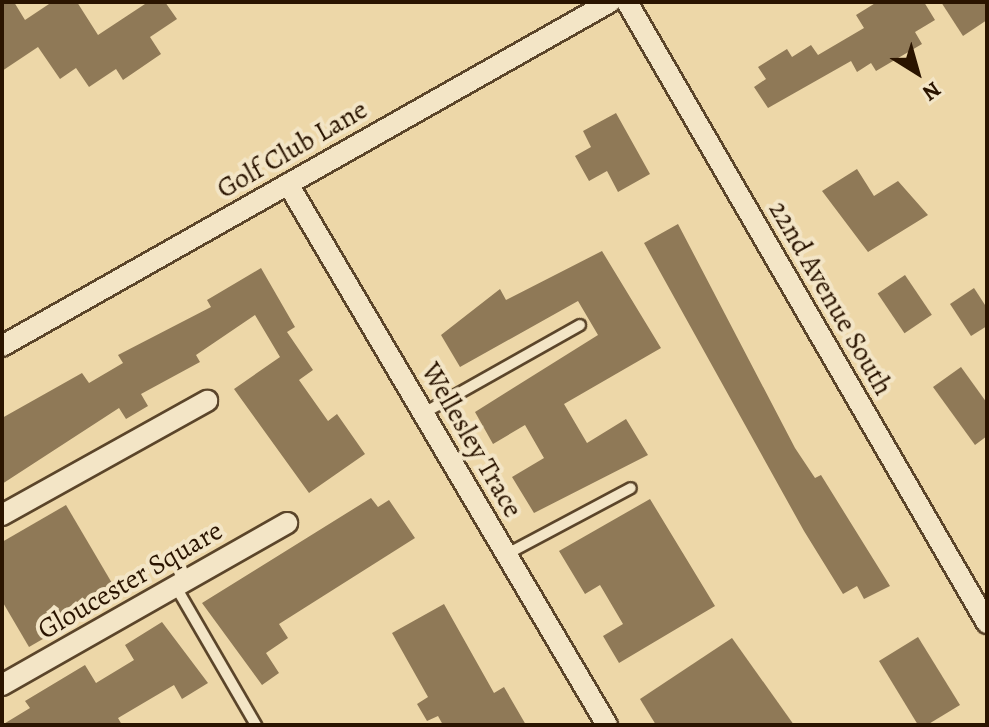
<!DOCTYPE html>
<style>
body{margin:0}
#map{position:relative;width:989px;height:727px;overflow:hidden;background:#edd7a8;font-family:Alegreya,serif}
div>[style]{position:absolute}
.building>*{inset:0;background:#8f7957;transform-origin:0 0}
.roads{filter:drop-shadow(2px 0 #5b452a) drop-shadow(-2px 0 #5b452a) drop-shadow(0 2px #5b452a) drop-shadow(0 -2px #5b452a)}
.service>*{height:10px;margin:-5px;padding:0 5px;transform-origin:5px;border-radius:5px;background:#f3e5c6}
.minor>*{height:20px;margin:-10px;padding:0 10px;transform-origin:10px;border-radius:10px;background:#f3e5c6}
span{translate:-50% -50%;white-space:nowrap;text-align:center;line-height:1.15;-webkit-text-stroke:8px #f3e5c6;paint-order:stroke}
.street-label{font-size:28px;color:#2a1400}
.frame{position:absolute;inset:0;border:4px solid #2a1400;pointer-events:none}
.north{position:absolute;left:877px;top:32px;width:80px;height:80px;-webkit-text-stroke:6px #f3e5c6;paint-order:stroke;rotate:143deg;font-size:22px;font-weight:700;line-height:32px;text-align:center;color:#2a1400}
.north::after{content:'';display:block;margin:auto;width:28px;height:36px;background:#2a1400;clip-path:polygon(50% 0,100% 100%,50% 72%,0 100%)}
</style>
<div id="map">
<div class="building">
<div style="clip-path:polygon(2px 2px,14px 2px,25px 20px,52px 2px,77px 2px,98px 35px,148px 2px,165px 2px,177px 19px,150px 37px,161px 54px,123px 80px,116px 69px,89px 87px,76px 68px,60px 79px,38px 47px,2px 71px)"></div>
<div style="clip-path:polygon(877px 2px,924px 2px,935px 20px,915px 32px,922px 44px,876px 71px,871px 63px,857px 72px,851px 61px,768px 108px,754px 87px,766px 79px,758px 67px,787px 49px,792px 57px,811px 45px,818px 55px,864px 28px,856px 15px)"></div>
<div style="clip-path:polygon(941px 2px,987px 2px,987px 20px,963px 36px)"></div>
<div style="clip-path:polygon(616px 113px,650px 174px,618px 192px,607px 171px,589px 181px,575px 156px,591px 147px,583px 131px)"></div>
<div style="clip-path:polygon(857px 169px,874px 196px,898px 181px,928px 215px,868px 252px,822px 191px)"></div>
<div style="clip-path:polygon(678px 224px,795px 448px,815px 478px,821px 475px,890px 586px,864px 599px,857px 586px,843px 594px,804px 531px,644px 243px)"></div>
<div style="clip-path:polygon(602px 251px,661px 348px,564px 404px,587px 443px,626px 419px,648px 455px,534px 513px,512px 477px,544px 458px,525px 425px,493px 444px,475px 412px,598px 335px,578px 301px,460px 367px,441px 335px,500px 289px,506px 300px)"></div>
<div style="clip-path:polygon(261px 268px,295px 327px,287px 332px,313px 370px,299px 380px,328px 421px,337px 414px,365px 454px,309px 493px,234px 389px,280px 357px,255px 315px,196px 355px,200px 362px,141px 394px,148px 406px,126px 419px,119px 408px,2px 484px,2px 418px,82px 373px,89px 383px,123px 363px,118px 355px,211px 307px,207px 300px)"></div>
<div style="left:905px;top:275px;width:48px;height:33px;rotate:56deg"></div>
<div style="clip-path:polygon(974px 288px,987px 308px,987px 326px,971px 336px,950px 304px)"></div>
<div style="clip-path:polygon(961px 367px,987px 403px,987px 436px,975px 445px,933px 387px)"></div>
<div style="clip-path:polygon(371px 498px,378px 507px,389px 500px,415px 538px,279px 624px,288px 638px,266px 653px,279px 673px,262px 685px,202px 603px)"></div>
<div style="clip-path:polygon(650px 499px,715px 606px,619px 663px,603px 636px,623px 624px,600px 585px,585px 594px,559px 551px)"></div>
<div style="clip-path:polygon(66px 505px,119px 595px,29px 647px,2px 601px,2px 542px)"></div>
<div style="clip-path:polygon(444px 604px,494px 693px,504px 687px,526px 725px,443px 725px,438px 716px,427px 721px,417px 704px,428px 697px,392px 633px)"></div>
<div style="clip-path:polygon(162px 622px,208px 683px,182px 699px,174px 685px,118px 718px,122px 725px,2px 725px,30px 708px,25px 701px,85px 665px,96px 683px,134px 660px,125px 645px)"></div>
<div style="clip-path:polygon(918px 637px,960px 705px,927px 725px,918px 725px,879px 661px)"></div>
<div style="clip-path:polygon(732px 638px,794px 725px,656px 725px,640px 699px)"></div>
</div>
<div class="roads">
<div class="service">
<div style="left:424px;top:413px;width:179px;rotate:-29.4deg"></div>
<div style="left:507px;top:554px;width:140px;rotate:-28deg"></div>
<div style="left:176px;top:587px;width:160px;rotate:59.9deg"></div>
</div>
<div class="minor">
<div style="left:627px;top:2px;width:718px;rotate:59.9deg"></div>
<div style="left:288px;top:184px;width:628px;rotate:59.47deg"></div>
<div style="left:2px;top:346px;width:699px;rotate:-29.5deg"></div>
<div style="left:2px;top:515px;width:235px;rotate:-29.1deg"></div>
<div style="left:2px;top:685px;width:328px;rotate:-29.6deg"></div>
</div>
</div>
<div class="street-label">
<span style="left:292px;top:149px;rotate:-30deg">Golf Club Lane</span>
<span style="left:831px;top:298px;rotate:60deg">22nd Avenue South</span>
<span style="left:472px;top:440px;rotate:60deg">Wellesley Trace</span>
<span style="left:130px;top:580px;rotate:-30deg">Gloucester Square</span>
</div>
<div class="frame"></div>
<div class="north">N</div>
</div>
